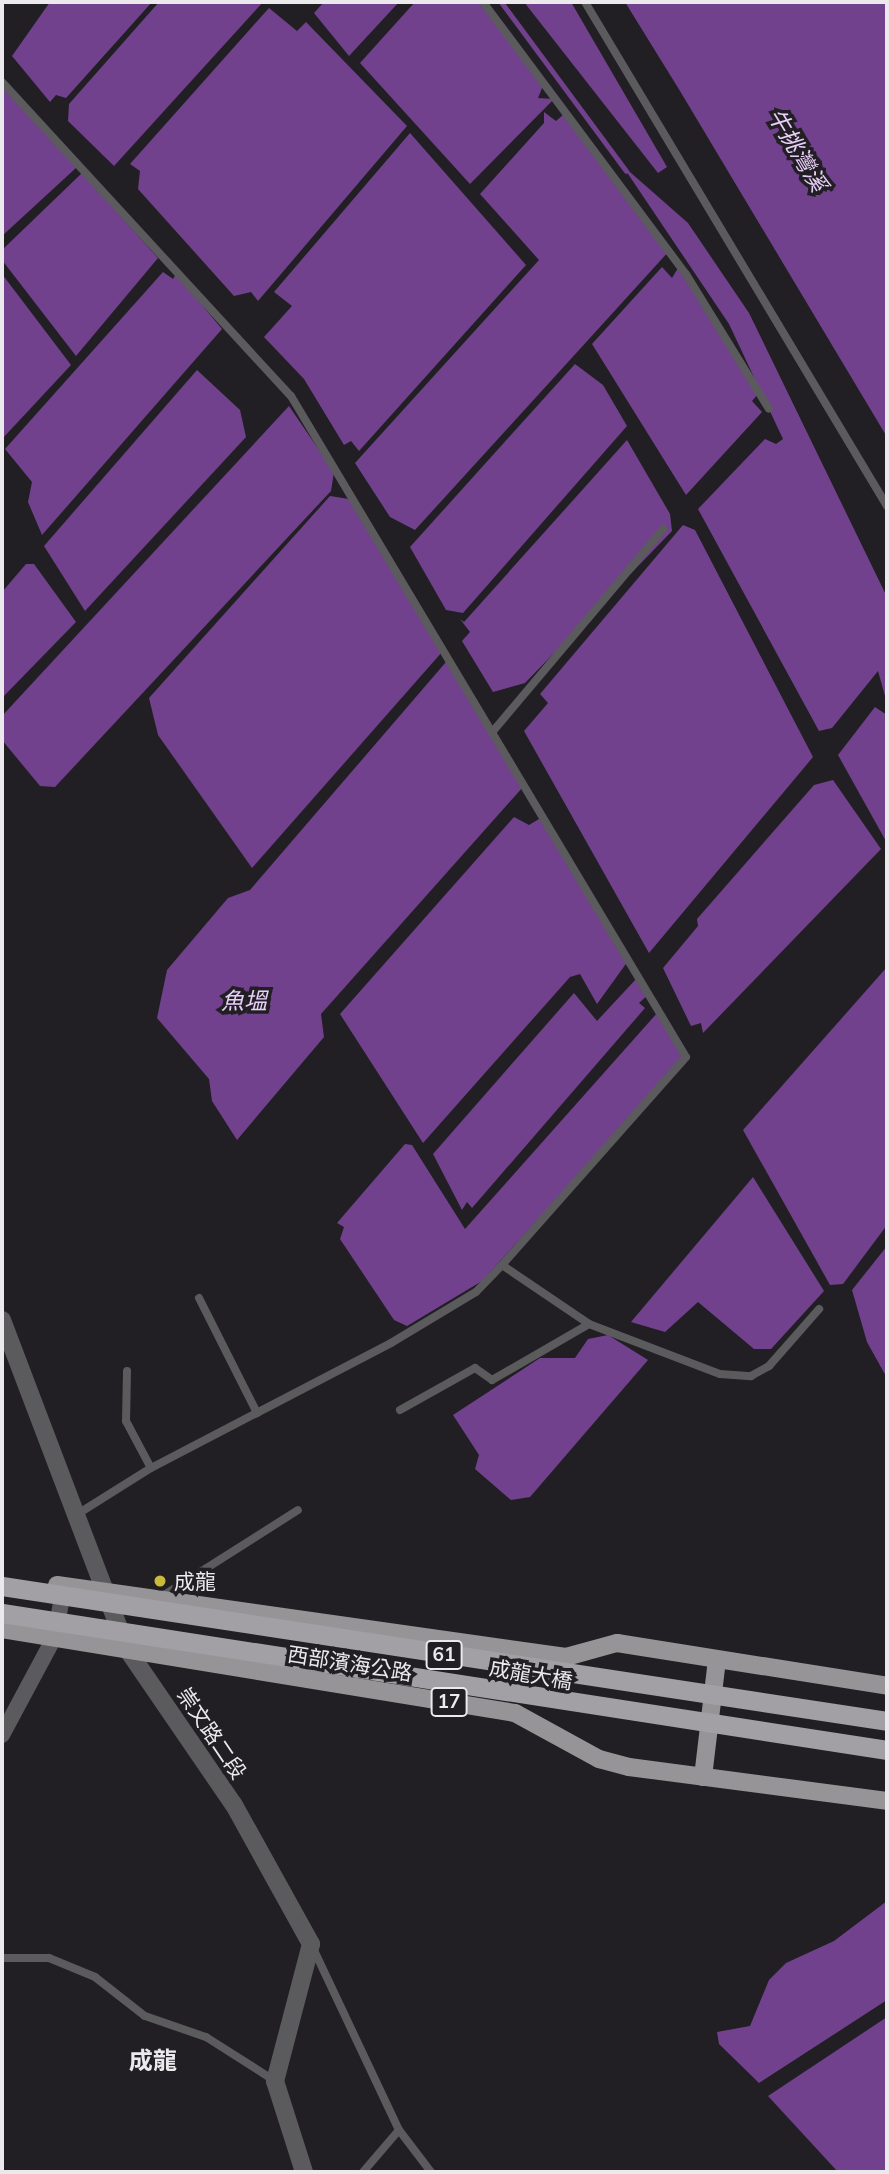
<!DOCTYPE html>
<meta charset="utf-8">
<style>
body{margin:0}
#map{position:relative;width:889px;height:2174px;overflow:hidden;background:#211f23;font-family:Mulish,"Noto Sans TC",sans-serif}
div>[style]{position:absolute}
.water>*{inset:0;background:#72418e}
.stream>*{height:5px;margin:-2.5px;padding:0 2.5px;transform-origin:2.5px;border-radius:2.5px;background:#72418e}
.service>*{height:8px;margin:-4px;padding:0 4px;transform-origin:4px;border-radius:4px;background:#5b5a5c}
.minor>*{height:16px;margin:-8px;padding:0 8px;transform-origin:8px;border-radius:8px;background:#5b5a5c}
.tertiary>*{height:18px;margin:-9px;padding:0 9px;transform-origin:9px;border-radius:9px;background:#5b5a5c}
.primary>*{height:18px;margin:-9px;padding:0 9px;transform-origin:9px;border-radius:9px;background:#979498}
.trunk-bridge>*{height:19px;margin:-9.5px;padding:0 9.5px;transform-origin:9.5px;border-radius:9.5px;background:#a2a0a4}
.dots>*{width:19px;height:19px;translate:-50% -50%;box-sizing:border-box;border:4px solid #211f23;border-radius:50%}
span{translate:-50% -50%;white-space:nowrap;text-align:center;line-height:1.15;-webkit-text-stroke:7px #211f23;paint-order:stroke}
.shield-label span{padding:2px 5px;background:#211f23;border:2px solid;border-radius:5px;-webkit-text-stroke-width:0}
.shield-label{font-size:19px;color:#ebe9ec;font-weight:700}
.poi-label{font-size:21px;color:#ebe9ec}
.left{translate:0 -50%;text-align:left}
.street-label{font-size:21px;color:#ebe9ec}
.water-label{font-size:23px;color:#e8cef9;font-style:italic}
.quarter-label{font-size:24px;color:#ebe9ec;font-weight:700}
.frame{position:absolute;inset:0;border:4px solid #ebe9ec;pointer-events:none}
</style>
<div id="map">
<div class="water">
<div style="clip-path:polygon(50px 2px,152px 2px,66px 98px,56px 95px,50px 102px,12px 56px)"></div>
<div style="clip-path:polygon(159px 2px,263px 2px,114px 166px,68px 121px,69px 104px)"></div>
<div style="clip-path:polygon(324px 2px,399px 2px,349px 56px,314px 13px)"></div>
<div style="clip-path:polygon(415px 2px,478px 2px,544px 83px,538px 98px,554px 99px,470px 184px,360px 63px)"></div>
<div style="clip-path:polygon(524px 2px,571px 2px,667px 167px,658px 173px)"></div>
<div style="clip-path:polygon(625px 2px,887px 2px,887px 437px,680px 91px)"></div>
<div style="clip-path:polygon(269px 8px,297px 31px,306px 22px,407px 126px,258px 301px,251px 292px,234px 296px,138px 189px,140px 171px,130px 164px)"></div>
<div style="clip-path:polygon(2px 86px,77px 167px,2px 236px)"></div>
<div style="clip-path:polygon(544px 112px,556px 121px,564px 114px,670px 250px,415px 530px,390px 517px,355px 463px,539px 260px,480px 194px,544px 123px)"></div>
<div style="clip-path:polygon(410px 133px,526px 265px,359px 451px,351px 441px,344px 445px,304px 379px,264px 337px,292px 306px,274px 292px)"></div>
<div style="clip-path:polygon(622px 165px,688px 223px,749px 313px,887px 597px,887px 703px,878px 671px,832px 728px,819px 731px,698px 509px,765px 439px,776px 444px,783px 439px,729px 324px)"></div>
<div style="clip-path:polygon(82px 173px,158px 258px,76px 356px,2px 260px,2px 250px)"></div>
<div style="clip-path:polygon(662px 267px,672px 278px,678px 268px,758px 394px,752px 401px,762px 412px,686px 495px,592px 344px)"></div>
<div style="clip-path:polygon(163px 272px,173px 279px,176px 274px,222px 329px,42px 535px,28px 502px,32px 482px,5px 449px)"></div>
<div style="clip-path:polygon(2px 274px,71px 365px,2px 439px)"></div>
<div style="clip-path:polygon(575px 364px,603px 385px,627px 426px,463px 613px,446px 610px,410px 547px)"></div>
<div style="clip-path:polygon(197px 370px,240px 410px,246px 437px,85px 611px,44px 546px)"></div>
<div style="clip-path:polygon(289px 406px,334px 472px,331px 491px,55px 787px,40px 786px,2px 740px,2px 716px)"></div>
<div style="clip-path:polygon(627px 440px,670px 514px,672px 531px,525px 683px,493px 692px,462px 641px,470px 632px,460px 619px,464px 622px)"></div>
<div style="clip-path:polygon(330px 496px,349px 499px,442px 652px,252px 868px,158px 735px,149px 698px)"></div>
<div style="clip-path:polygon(683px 525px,695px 530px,813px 757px,649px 953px,524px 731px,548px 703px,540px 694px)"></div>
<div style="clip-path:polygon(26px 564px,34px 564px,76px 622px,2px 698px,2px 592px)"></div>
<div style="clip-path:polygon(446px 662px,523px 787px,321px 1014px,324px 1037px,237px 1140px,212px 1101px,209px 1079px,157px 1018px,167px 970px,228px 898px,250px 890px)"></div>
<div style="clip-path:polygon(875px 707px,887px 715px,887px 843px,838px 755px)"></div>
<div style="clip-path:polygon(833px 780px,881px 849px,703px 1033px,701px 1023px,691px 1026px,663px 968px,698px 926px,697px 919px,814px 785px)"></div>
<div style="clip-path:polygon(544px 816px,628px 961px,597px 1004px,580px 974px,570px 977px,423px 1143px,340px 1014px,514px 817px,529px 825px)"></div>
<div style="clip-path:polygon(887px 967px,887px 1225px,843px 1284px,830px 1285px,743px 1130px)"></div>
<div style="clip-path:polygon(637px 978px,649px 994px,639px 1003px,645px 1008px,472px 1208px,467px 1202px,462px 1210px,433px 1154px,574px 993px,597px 1021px)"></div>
<div style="clip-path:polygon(658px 1012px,686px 1055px,482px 1281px,407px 1326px,394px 1320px,340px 1239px,344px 1227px,337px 1223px,405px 1144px,412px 1145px,465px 1229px)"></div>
<div style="clip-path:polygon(753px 1177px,824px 1291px,771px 1349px,754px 1349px,698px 1302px,665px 1332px,631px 1322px)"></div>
<div style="clip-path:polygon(887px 1246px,887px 1378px,867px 1342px,852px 1290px)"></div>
<div style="clip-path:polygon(608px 1335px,648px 1360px,530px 1497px,511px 1500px,475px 1469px,479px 1455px,453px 1415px,540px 1358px,575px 1358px,588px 1339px)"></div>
<div style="clip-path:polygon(887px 1901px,887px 2000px,759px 2083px,719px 2044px,717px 2032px,750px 2026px,769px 1980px,786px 1963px,834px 1941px)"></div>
<div style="clip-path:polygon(887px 2017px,887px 2172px,838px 2172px,768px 2096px)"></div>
</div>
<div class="stream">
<div style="left:501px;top:2px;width:210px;rotate:53.5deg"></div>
</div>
<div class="service">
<div style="left:483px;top:2px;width:339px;rotate:53.3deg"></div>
<div style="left:686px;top:274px;width:158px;rotate:58.4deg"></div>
<div style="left:585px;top:2px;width:588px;rotate:59.07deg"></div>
<div style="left:2px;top:82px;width:427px;rotate:47.4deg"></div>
<div style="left:291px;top:396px;width:770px;rotate:59.14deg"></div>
<div style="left:686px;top:1057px;width:278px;rotate:131.5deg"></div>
<div style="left:494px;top:730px;width:263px;rotate:-49.9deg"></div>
<div style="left:199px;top:1298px;width:129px;rotate:63.2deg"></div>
<div style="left:127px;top:1371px;width:50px;rotate:91.1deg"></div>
<div style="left:126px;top:1421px;width:53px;rotate:62deg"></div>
<div style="left:400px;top:1410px;width:86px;rotate:-29.2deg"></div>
<div style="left:475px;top:1368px;width:21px;rotate:35deg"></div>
<div style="left:492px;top:1380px;width:112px;rotate:-30deg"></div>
<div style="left:76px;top:1515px;width:89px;rotate:-32.1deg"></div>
<div style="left:151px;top:1468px;width:271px;rotate:-27.5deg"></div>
<div style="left:391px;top:1343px;width:99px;rotate:-31deg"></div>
<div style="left:476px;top:1292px;width:37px;rotate:-46deg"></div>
<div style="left:502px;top:1265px;width:105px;rotate:34.1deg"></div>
<div style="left:589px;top:1324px;width:140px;rotate:20.9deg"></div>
<div style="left:720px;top:1374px;width:31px;rotate:4deg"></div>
<div style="left:751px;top:1376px;width:21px;rotate:-29deg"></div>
<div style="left:769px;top:1366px;width:76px;rotate:-48.7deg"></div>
<div style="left:161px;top:1597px;width:162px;rotate:-32.4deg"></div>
<div style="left:312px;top:1946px;width:204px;rotate:64.7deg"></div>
<div style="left:399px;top:2130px;width:53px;rotate:52.7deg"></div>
<div style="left:2px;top:1958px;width:47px"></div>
<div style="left:49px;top:1958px;width:50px;rotate:22.4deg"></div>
<div style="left:95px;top:1977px;width:63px;rotate:38deg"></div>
<div style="left:145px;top:2016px;width:65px;rotate:19deg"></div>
<div style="left:206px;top:2037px;width:82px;rotate:32.5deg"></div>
<div style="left:363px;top:2172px;width:55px;rotate:-49.4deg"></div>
</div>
<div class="minor">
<div style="left:2px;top:1735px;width:112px;rotate:-61.8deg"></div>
<div style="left:55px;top:1636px;width:51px;rotate:-79.8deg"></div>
</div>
<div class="tertiary">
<div style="left:2px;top:1320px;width:352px;rotate:69.2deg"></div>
<div style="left:127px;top:1649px;width:189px;rotate:55.6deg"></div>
<div style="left:234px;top:1805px;width:159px;rotate:61deg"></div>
<div style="left:311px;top:1944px;width:142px;rotate:104.7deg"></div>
<div style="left:275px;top:2081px;width:96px;rotate:72.3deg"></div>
</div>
<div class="primary">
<div style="left:57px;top:1585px;width:514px;rotate:8.05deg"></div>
<div style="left:566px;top:1657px;width:53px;rotate:-15.4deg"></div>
<div style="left:617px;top:1643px;width:273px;rotate:9deg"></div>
<div style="left:2px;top:1629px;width:520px;rotate:9.3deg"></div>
<div style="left:515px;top:1713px;width:96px;rotate:28.7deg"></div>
<div style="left:599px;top:1759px;width:31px;rotate:15deg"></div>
<div style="left:629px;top:1767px;width:260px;rotate:7.5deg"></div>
<div style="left:703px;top:1777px;width:118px;rotate:-83.2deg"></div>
</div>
<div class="trunk-bridge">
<div style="left:2px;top:1586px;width:895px;rotate:8.67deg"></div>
<div style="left:2px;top:1613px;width:896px;rotate:8.8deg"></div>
</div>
<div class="dots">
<div style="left:160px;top:1581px;background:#caba3a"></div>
</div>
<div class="shield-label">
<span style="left:444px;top:1655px">61</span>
<span style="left:449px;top:1702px">17</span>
</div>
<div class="poi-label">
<span class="left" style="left:174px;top:1581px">成龍</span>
</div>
<div class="street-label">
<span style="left:350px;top:1663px;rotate:9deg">西部濱海公路</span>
<span style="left:531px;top:1674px;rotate:10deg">成龍大橋</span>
<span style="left:212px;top:1733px;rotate:56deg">崇文路二段</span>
</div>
<div class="water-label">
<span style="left:797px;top:150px;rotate:59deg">牛挑灣溪</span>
<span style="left:244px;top:1001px">魚塭</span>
</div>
<div class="quarter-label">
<span style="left:153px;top:2061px">成龍</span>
</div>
<div class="frame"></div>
</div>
